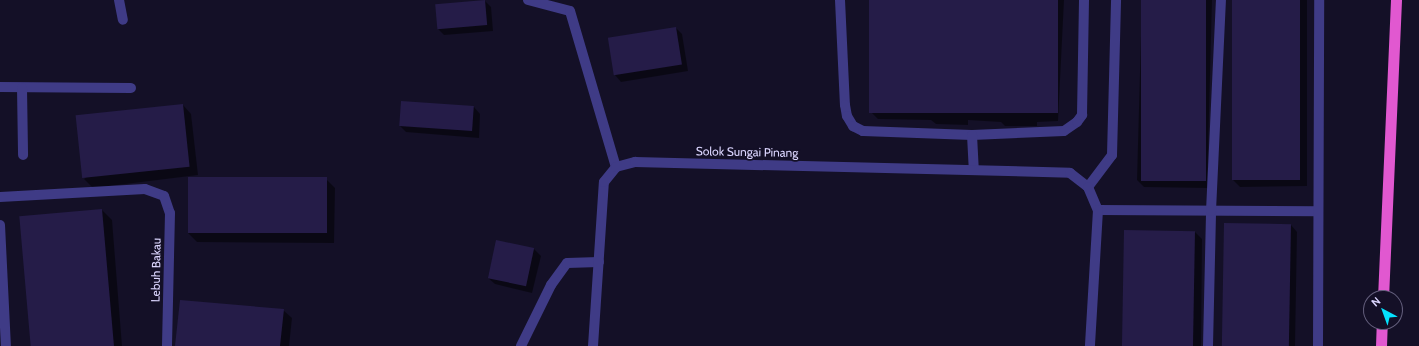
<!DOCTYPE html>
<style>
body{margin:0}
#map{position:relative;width:1419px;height:346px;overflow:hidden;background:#141027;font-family:Cabin,sans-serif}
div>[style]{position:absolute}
.shadow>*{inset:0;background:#0007}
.building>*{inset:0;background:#251c48;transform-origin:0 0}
.service>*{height:10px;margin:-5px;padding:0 5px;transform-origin:5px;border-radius:5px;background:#3f3b86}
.minor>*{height:10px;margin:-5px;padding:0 5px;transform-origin:5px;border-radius:5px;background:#3f3b86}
.trunk>*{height:11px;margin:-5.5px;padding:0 5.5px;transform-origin:5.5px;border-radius:5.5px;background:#e158d0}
span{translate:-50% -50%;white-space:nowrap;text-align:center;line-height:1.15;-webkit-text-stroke:3.5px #141027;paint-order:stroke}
.street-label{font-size:12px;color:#dcd6ff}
.north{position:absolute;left:1363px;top:290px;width:40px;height:40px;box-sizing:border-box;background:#141027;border:1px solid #645f7d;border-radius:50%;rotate:319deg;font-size:11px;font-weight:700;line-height:16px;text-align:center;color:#dcd6ff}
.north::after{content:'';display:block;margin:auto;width:14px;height:18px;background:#04e1fd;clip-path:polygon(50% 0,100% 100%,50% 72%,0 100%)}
</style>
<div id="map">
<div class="shadow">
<div style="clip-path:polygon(484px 0,491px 7px,493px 31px,444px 35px,437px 28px)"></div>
<div style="clip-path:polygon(870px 0,1064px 0,1058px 121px,1037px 122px,1037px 126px,1005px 126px,1001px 122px,968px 120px,968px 125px,936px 124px,931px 120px,878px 119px,871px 112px)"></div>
<div style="clip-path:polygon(1142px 0,1212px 0,1207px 188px,1144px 187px,1137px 180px)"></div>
<div style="clip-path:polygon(1233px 0,1307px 0,1307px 186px,1240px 187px,1233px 180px)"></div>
<div style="clip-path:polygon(676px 28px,682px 34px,688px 71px,621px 82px,615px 75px,609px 39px)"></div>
<div style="clip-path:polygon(183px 105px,191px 114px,198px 175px,93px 188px,84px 179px)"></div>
<div style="clip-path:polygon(474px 107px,480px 114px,479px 138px,406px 132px,400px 126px)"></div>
<div style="clip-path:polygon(189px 178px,326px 179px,335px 188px,334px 243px,197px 242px,188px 233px)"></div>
<div style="clip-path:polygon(102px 210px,112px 220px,122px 346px,31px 346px)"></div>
<div style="clip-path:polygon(1291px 225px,1297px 232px,1295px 346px,1223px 346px)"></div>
<div style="clip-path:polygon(1195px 232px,1202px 239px,1201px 346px,1124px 346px)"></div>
<div style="clip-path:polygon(497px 241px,534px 249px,541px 256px,532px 293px,495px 284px,488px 278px)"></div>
<div style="clip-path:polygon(283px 310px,292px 318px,289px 346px,176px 346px)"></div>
</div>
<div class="building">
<div style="left:485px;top:0;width:25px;height:50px;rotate:85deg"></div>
<div style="left:869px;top:0;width:189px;height:113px"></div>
<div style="left:1141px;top:0;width:65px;height:181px"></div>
<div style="left:1232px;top:0;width:68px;height:180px"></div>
<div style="left:676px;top:27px;width:38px;height:69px;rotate:81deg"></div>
<div style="left:401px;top:101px;width:73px;height:25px;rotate:4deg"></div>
<div style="left:183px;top:104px;width:63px;height:108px;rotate:84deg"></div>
<div style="left:188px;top:177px;width:139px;height:56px"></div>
<div style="left:102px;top:209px;width:138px;height:83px;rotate:85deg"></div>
<div style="left:1224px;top:223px;width:67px;height:123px;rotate:1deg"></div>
<div style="left:1124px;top:230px;width:71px;height:116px;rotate:1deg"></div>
<div style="left:496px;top:240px;width:39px;height:39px;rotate:12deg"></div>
<div style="clip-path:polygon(180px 300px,284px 309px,280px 346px,175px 346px)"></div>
</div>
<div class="service">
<div style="left:119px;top:0;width:20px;rotate:79deg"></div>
<div style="left:528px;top:0;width:43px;rotate:14.7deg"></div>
<div style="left:570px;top:11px;width:163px;rotate:73.6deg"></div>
<div style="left:840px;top:0;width:105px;rotate:87.3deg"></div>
<div style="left:845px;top:105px;width:11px;rotate:80deg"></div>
<div style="left:847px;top:116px;width:12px;rotate:59deg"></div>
<div style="left:853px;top:126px;width:11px;rotate:27deg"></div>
<div style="left:863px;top:131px;width:109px;rotate:2.1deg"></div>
<div style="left:972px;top:135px;width:92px;rotate:-2.5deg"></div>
<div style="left:1064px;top:131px;width:16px;rotate:-35deg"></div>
<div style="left:1077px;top:122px;width:9px;rotate:-54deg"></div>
<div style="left:1082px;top:115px;width:115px;rotate:-89deg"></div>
<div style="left:0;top:87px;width:131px;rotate:0.4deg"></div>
<div style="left:22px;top:88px;width:67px;rotate:89.1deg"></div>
<div style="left:972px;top:135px;width:35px;rotate:87deg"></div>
<div style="left:0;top:197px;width:145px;rotate:-3.2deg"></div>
<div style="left:145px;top:189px;width:20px;rotate:20deg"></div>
<div style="left:164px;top:196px;width:18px;rotate:71deg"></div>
<div style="left:170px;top:213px;width:133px;rotate:91.3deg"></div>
<div style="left:1098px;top:210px;width:220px;rotate:0.3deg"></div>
<div style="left:0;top:225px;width:121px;rotate:87.2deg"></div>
<div style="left:521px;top:346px;width:68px;rotate:-63.8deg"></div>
<div style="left:551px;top:285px;width:27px;rotate:-54deg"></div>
<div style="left:567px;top:263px;width:32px;rotate:-2deg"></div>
<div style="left:1208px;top:346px;width:135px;rotate:-88.7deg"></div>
<div style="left:1211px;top:211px;width:211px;rotate:-87.3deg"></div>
</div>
<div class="minor">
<div style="left:1088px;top:187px;width:40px;rotate:-53deg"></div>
<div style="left:1112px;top:155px;width:155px;rotate:-88.5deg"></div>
<div style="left:593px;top:346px;width:164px;rotate:-86.2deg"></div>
<div style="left:604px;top:182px;width:19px;rotate:-51deg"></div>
<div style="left:616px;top:167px;width:20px;rotate:-15deg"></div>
<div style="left:635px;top:162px;width:435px;rotate:1.4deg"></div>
<div style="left:1070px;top:173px;width:23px;rotate:38deg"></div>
<div style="left:1088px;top:187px;width:25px;rotate:67deg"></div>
<div style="left:1098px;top:210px;width:136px;rotate:93.4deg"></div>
<div style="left:1318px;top:346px;width:346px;rotate:-89.8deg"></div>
</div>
<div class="trunk">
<div style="left:1383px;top:298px;width:298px;rotate:-87.5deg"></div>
<div style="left:1381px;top:346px;width:24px;rotate:-88deg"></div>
</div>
<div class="street-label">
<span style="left:747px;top:152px;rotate:1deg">Solok Sungai Pinang</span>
<span style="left:156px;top:270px;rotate:-89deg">Lebuh Bakau</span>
</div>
<div class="north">N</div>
</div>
